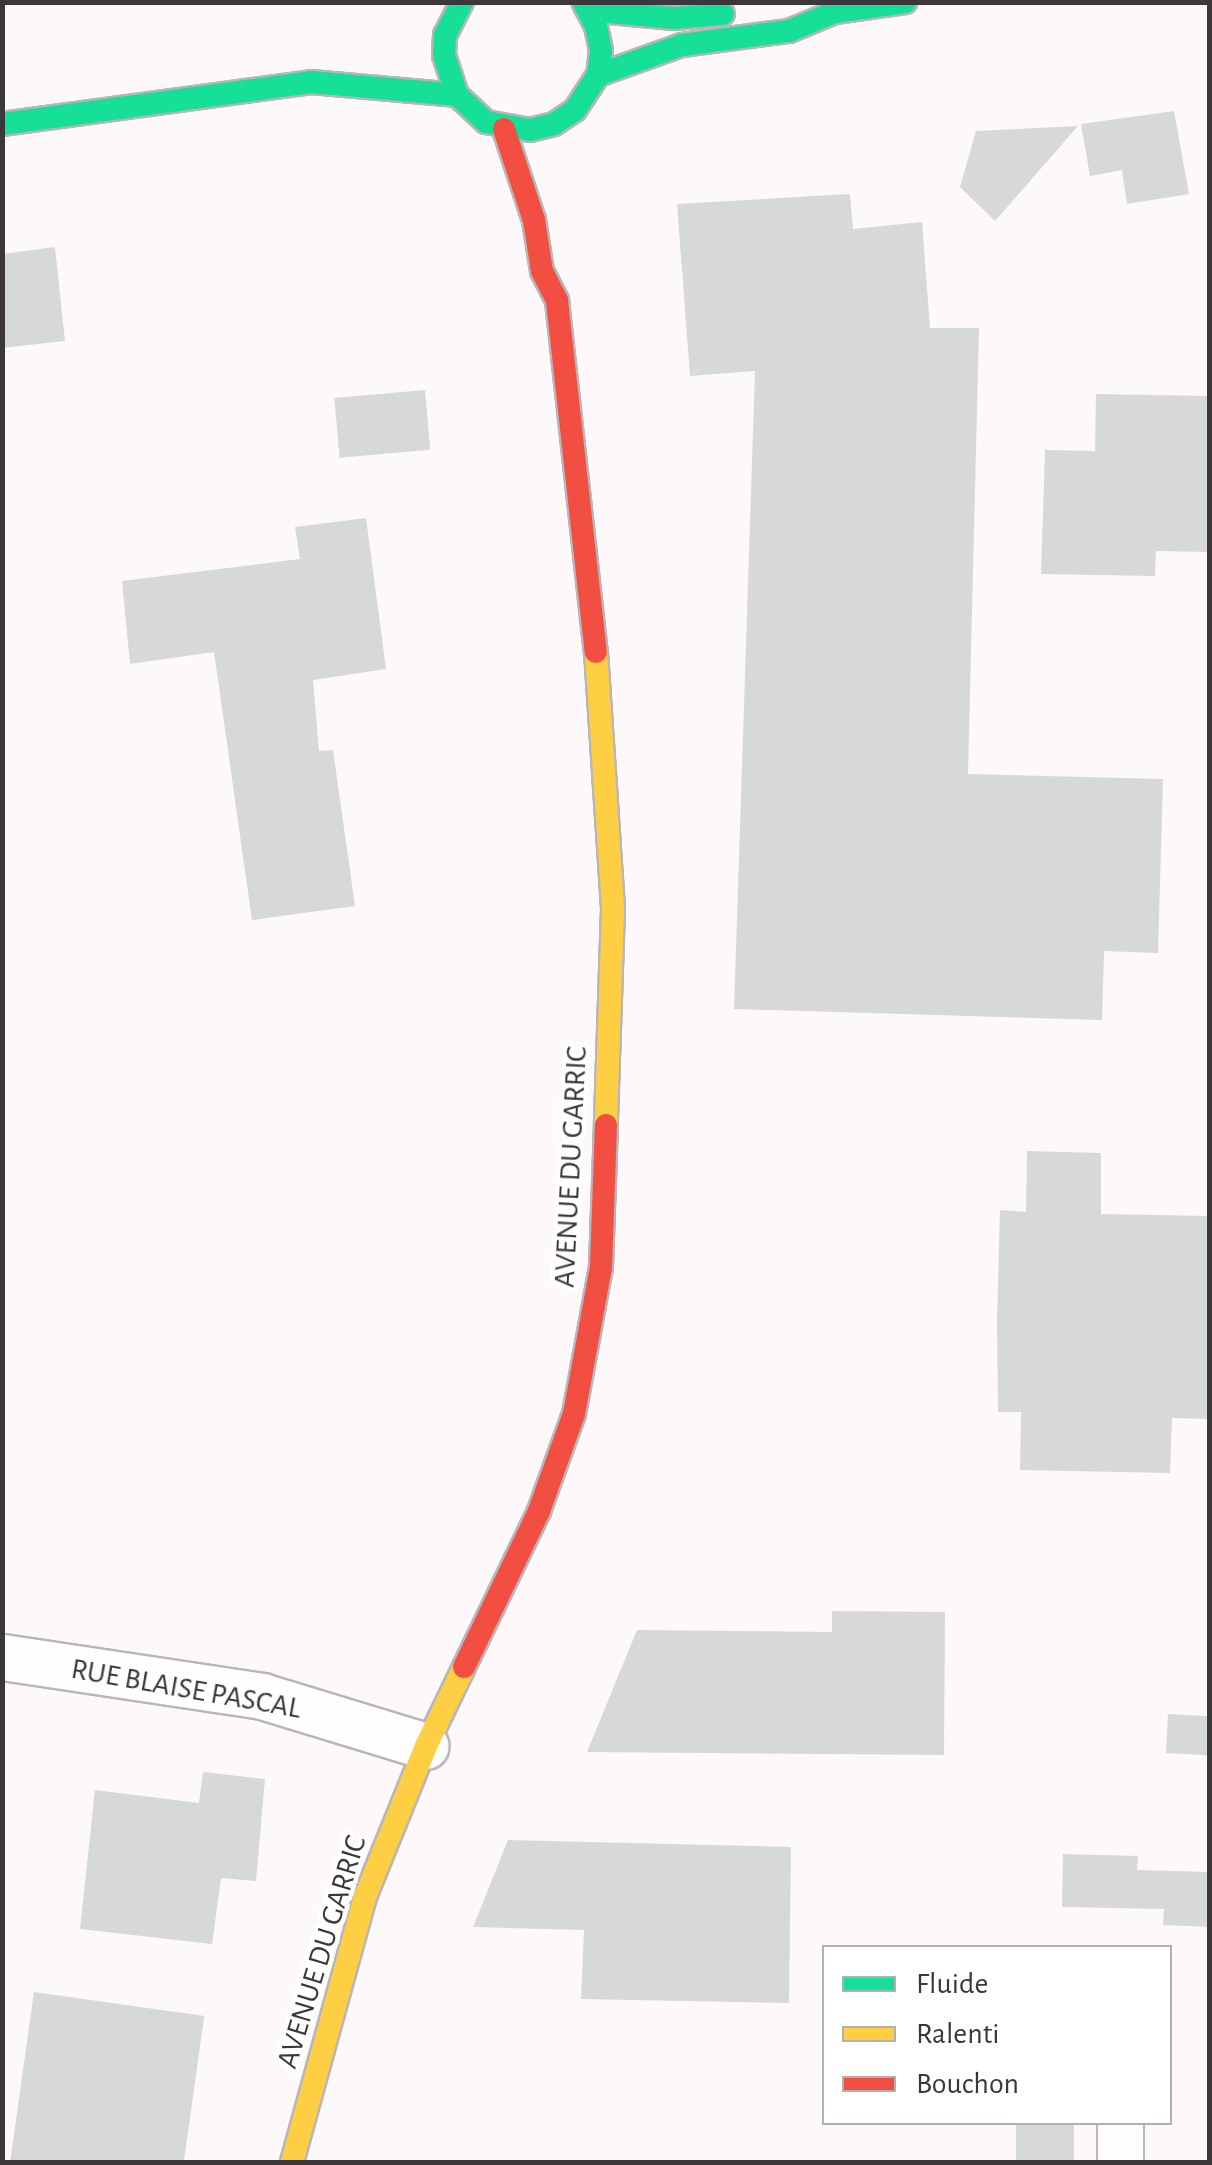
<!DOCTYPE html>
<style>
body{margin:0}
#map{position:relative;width:1212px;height:2165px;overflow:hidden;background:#fdf9fb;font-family:"Alegreya Sans",sans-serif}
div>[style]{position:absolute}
.building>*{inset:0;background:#d6d8d9;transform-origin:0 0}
.roads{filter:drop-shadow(2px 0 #b9b5b8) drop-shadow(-2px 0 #b9b5b8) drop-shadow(0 2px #b9b5b8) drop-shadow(0 -2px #b9b5b8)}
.street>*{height:45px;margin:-22.5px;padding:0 22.5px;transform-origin:22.5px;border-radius:22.5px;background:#fffefe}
.fast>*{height:22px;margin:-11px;padding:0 11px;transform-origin:11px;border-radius:11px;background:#16e098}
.slow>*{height:22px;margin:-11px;padding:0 11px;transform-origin:11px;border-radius:11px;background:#ffcf43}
.jam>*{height:22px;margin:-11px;padding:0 11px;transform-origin:11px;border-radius:11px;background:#f24e42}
span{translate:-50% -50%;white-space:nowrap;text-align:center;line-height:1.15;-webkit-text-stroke:9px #fff;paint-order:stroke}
.street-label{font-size:30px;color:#3c373a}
.frame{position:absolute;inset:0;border:5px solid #3c373a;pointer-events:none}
.legend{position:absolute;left:822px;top:1945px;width:350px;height:180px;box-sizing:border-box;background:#fff;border:2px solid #b1afb0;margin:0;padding:12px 18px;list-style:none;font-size:30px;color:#3c373a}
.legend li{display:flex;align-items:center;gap:20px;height:50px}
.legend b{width:50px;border:2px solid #b1afb0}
</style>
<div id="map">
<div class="building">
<div style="clip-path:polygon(1174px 111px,1189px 194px,1127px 204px,1122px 170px,1090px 176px,1081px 124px)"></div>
<div style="clip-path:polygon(1078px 126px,995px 221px,960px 187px,976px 131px)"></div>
<div style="clip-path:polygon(850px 194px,853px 229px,922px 222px,930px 328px,979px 328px,968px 774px,1163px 779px,1158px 953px,1104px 951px,1102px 1020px,734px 1009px,755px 371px,690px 376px,677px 204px)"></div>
<div style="clip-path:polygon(55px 247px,65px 341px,2px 348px,2px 254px)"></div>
<div style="left:425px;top:390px;width:60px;height:91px;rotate:85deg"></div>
<div style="clip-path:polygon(1096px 394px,1208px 396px,1210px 552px,1156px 551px,1155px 576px,1041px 574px,1045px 450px,1095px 451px)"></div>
<div style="clip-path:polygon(366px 518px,386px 669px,313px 680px,319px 751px,333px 750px,355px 906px,252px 920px,214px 652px,130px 664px,122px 581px,300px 559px,295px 527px)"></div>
<div style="clip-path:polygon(1027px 1151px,1101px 1153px,1101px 1214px,1210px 1216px,1210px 1419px,1172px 1418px,1170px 1473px,1020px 1470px,1021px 1412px,998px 1412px,997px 1321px,1000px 1210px,1026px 1212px)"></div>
<div style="clip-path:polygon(832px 1611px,945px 1612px,944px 1755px,587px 1752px,637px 1630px,832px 1632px)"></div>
<div style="left:1168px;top:1714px;width:42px;height:39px;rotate:3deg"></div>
<div style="clip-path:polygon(203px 1772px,265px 1779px,256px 1881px,221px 1878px,212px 1944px,80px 1929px,95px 1790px,199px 1803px)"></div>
<div style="clip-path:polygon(508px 1840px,791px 1847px,789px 2003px,581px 1999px,584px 1930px,473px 1927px)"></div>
<div style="clip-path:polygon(1063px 1854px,1138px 1856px,1137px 1870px,1210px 1872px,1210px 1927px,1163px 1925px,1164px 1909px,1062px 1907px)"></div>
<div style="left:34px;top:1992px;width:172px;height:172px;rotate:8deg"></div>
<div style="left:1016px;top:2122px;width:58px;height:40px"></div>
</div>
<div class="roads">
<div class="street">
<div style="left:2px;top:1657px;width:263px;rotate:8.5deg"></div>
<div style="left:262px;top:1696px;width:171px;rotate:17deg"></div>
<div style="left:1120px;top:2162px;width:40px;rotate:-90deg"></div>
</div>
<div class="fast">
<div style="left:462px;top:2px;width:37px;rotate:117deg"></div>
<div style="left:445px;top:35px;width:20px;rotate:93deg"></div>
<div style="left:444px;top:55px;width:42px;rotate:72deg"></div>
<div style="left:457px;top:95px;width:40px;rotate:43deg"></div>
<div style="left:486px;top:122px;width:45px;rotate:10.3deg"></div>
<div style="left:530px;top:130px;width:25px;rotate:-14deg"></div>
<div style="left:554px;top:124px;width:25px;rotate:-34deg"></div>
<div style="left:575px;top:110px;width:42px;rotate:-56.7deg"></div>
<div style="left:598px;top:75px;width:25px;rotate:-83deg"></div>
<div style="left:601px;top:50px;width:25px;rotate:-102deg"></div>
<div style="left:596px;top:26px;width:27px;rotate:-118deg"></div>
<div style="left:588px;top:10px;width:86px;rotate:5.3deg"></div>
<div style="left:674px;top:18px;width:49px;rotate:-4.7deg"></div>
<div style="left:598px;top:75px;width:89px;rotate:-19.7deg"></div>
<div style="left:682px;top:45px;width:108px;rotate:-7.5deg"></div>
<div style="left:789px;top:31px;width:50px;rotate:-22.4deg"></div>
<div style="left:835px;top:12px;width:71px;rotate:-8.1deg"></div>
<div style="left:2px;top:124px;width:312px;rotate:-7.7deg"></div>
<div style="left:311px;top:82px;width:147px;rotate:5.1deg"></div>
</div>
<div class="slow">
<div style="left:596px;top:652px;width:258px;rotate:86.2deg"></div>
<div style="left:613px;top:909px;width:216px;rotate:91.9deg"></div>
<div style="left:292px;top:2162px;width:275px;rotate:-74.6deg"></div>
<div style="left:365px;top:1897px;width:163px;rotate:-68deg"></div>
<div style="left:426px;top:1746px;width:88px;rotate:-64.3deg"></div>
</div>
<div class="jam">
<div style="left:504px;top:129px;width:96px;rotate:71.8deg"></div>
<div style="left:534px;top:220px;width:52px;rotate:81.1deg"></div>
<div style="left:542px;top:271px;width:34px;rotate:63deg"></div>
<div style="left:557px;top:301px;width:353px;rotate:83.7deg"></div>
<div style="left:464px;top:1667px;width:173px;rotate:-64.3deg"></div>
<div style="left:539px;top:1511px;width:103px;rotate:-70.2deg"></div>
<div style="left:574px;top:1414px;width:149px;rotate:-79.6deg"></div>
<div style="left:601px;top:1267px;width:142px;rotate:-88deg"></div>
</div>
</div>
<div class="street-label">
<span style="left:571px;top:1167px;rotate:-87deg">AVENUE DU GARRIC</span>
<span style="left:186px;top:1689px;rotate:10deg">RUE BLAISE PASCAL</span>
<span style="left:322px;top:1952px;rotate:-73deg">AVENUE DU GARRIC</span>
</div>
<div class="frame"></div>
<ul class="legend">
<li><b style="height:12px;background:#16e098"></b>Fluide</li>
<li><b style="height:12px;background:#ffcf43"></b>Ralenti</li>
<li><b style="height:12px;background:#f24e42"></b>Bouchon</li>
</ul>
</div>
